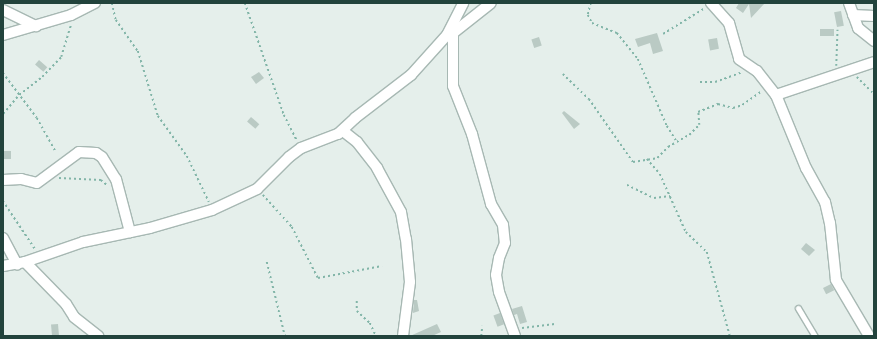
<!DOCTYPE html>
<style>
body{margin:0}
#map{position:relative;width:877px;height:339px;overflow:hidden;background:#e5efeb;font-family:"Source Sans 3",sans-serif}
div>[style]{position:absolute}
.building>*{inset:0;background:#bacac4;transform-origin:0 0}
.path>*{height:1.5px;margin-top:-0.75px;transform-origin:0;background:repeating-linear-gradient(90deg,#82b5a8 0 2px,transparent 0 5px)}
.roads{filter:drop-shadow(1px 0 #a7b8b3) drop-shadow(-1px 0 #a7b8b3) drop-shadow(0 1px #a7b8b3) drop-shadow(0 -1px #a7b8b3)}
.lane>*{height:5px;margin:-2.5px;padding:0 2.5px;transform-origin:2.5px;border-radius:2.5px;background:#fff}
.street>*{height:10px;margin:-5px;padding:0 5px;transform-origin:5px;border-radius:5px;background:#fff}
span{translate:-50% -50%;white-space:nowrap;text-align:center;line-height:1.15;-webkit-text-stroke:4px #f6fbf9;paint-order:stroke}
.frame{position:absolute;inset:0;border:4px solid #22433c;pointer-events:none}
</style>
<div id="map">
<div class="building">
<div style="clip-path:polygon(739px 3px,765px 3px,751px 18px,749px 4px,743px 13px,736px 8px)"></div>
<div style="left:841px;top:11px;width:15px;height:7px;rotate:79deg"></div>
<div style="left:834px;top:29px;width:7px;height:14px;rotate:90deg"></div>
<div style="clip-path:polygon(657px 33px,663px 51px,653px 54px,650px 43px,638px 47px,635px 39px)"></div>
<div style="left:539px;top:37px;width:9px;height:8px;rotate:72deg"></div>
<div style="left:717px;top:38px;width:11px;height:9px;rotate:80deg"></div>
<div style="left:39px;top:60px;width:11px;height:6px;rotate:41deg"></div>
<div style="clip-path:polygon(259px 72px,264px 78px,256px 84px,251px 77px)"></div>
<div style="clip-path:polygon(564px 111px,580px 124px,574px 129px,562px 113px)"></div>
<div style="left:251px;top:117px;width:11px;height:6px;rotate:41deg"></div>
<div style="left:3px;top:151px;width:8px;height:8px"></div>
<div style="clip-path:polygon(806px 243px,815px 250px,809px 256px,801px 249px)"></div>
<div style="left:831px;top:284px;width:7px;height:9px;rotate:63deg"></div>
<div style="clip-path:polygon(414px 300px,417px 300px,419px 311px,413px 313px)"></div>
<div style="clip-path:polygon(522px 306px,527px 322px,520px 324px,517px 314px,514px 315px,512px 309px)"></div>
<div style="left:500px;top:313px;width:12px;height:7px;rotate:70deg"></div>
<div style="left:58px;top:324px;width:12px;height:7px;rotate:85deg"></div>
<div style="clip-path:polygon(437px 324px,441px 332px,432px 336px,410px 336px)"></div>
</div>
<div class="path">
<div style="left:112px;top:3px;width:17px;rotate:77deg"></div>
<div style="left:116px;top:20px;width:38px;rotate:55deg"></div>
<div style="left:138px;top:51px;width:68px;rotate:72.9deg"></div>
<div style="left:158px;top:116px;width:49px;rotate:54.1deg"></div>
<div style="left:187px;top:156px;width:51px;rotate:64.4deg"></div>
<div style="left:245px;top:3px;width:119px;rotate:70.8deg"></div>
<div style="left:284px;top:115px;width:29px;rotate:63deg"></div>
<div style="left:591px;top:3px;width:12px;rotate:104deg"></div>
<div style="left:588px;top:15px;width:9px;rotate:63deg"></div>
<div style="left:592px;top:23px;width:27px;rotate:22deg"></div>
<div style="left:617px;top:33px;width:33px;rotate:51deg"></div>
<div style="left:638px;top:59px;width:73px;rotate:66.6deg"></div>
<div style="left:667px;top:126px;width:19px;rotate:58deg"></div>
<div style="left:663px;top:34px;width:49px;rotate:-31.8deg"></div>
<div style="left:836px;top:66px;width:36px;rotate:-88deg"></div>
<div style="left:3px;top:73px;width:56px;rotate:52.9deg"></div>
<div style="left:37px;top:118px;width:38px;rotate:61deg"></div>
<div style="left:563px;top:74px;width:36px;rotate:44deg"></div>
<div style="left:589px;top:99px;width:77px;rotate:55.1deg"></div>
<div style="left:633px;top:162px;width:24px;rotate:-9deg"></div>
<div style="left:657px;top:158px;width:16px;rotate:-45deg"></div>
<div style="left:668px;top:147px;width:24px;rotate:-30deg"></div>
<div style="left:689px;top:135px;width:14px;rotate:-45deg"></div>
<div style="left:699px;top:125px;width:13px;rotate:-94deg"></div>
<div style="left:698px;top:112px;width:22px;rotate:-22deg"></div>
<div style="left:718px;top:104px;width:16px;rotate:15deg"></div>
<div style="left:733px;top:108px;width:9px;rotate:-18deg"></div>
<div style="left:742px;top:105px;width:24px;rotate:-35deg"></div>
<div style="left:857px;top:77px;width:24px;rotate:45deg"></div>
<div style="left:700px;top:82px;width:15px"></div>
<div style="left:715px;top:82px;width:29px;rotate:-20deg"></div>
<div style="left:3px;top:114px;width:25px;rotate:-50deg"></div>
<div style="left:19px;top:95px;width:29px;rotate:-38deg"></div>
<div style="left:42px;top:77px;width:28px;rotate:-46deg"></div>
<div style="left:61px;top:57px;width:34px;rotate:-73deg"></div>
<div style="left:647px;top:159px;width:20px;rotate:49deg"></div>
<div style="left:660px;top:174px;width:64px;rotate:65.9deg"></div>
<div style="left:686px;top:232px;width:29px;rotate:44deg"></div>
<div style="left:707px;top:252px;width:87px;rotate:74.7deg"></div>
<div style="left:59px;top:178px;width:42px;rotate:2.7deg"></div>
<div style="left:101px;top:180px;width:9px;rotate:41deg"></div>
<div style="left:627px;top:185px;width:30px;rotate:26deg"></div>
<div style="left:654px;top:198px;width:16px;rotate:-7deg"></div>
<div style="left:263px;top:195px;width:43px;rotate:47.8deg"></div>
<div style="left:292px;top:227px;width:57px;rotate:63deg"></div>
<div style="left:318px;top:278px;width:65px;rotate:-10.6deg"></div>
<div style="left:3px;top:201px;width:58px;rotate:56.3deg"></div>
<div style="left:267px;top:262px;width:76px;rotate:76.3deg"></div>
<div style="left:357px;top:301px;width:10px;rotate:90deg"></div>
<div style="left:357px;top:311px;width:18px;rotate:43deg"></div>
<div style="left:370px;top:323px;width:14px;rotate:65deg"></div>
<div style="left:522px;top:328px;width:33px;rotate:-7deg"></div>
<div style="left:481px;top:336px;width:10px;rotate:-84deg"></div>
</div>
<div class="roads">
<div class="lane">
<div style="left:798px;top:308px;width:33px;rotate:59deg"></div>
</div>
<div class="street">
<div style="left:711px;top:3px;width:27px;rotate:48deg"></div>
<div style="left:729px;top:23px;width:37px;rotate:74deg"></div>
<div style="left:739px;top:59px;width:22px;rotate:34deg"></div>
<div style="left:757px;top:71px;width:31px;rotate:52deg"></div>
<div style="left:776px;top:95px;width:79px;rotate:67.7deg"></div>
<div style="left:806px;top:168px;width:39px;rotate:61deg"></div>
<div style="left:825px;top:202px;width:22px;rotate:77deg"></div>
<div style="left:830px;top:223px;width:57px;rotate:84deg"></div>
<div style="left:836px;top:280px;width:65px;rotate:59.5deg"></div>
<div style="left:849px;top:3px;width:27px;rotate:70deg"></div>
<div style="left:858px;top:28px;width:21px;rotate:39deg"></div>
<div style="left:3px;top:10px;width:37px;rotate:26deg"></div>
<div style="left:853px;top:15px;width:21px;rotate:3deg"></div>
<div style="left:453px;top:26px;width:60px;rotate:90deg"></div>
<div style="left:453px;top:86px;width:52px;rotate:68.4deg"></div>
<div style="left:472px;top:134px;width:73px;rotate:74.8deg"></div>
<div style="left:491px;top:204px;width:24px;rotate:60deg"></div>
<div style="left:503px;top:225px;width:18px;rotate:84deg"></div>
<div style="left:505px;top:243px;width:16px;rotate:112deg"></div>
<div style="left:499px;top:258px;width:17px;rotate:100deg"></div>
<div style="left:496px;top:275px;width:17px;rotate:80deg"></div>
<div style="left:499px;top:292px;width:47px;rotate:70deg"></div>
<div style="left:453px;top:33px;width:48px;rotate:-38.3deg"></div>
<div style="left:3px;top:35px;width:71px;rotate:-16.4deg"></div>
<div style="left:71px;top:15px;width:27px;rotate:-27deg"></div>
<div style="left:776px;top:95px;width:103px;rotate:-18.6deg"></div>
<div style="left:343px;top:131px;width:18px;rotate:38deg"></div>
<div style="left:357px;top:142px;width:33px;rotate:52deg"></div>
<div style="left:377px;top:168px;width:50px;rotate:61.4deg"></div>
<div style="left:401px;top:212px;width:27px;rotate:80deg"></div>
<div style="left:406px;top:239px;width:43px;rotate:84.7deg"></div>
<div style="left:410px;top:282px;width:54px;rotate:97.4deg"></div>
<div style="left:3px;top:180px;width:18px;rotate:-3deg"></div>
<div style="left:21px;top:179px;width:16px;rotate:14deg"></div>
<div style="left:37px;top:183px;width:52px;rotate:-36.4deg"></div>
<div style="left:79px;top:152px;width:17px;rotate:3deg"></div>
<div style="left:96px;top:153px;width:7px;rotate:34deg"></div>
<div style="left:102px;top:157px;width:26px;rotate:58deg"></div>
<div style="left:116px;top:179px;width:55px;rotate:75.2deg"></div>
<div style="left:3px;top:238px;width:30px;rotate:62deg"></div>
<div style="left:25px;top:262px;width:59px;rotate:45.7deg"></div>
<div style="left:66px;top:304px;width:15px;rotate:58deg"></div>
<div style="left:74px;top:317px;width:31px;rotate:38deg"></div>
<div style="left:3px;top:266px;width:22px;rotate:-10deg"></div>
<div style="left:25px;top:262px;width:61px;rotate:-19deg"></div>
<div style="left:83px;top:242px;width:68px;rotate:-11.8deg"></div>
<div style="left:150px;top:228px;width:65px;rotate:-16.2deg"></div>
<div style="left:212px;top:210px;width:50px;rotate:-25deg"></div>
<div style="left:257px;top:189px;width:45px;rotate:-45deg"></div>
<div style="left:289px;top:157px;width:15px;rotate:-37deg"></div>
<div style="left:301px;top:148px;width:40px;rotate:-21deg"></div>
<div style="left:338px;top:134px;width:23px;rotate:-43deg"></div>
<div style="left:355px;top:118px;width:71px;rotate:-37.5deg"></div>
<div style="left:411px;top:75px;width:54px;rotate:-48deg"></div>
<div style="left:447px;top:35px;width:36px;rotate:-63deg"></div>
</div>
</div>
<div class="frame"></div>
</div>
